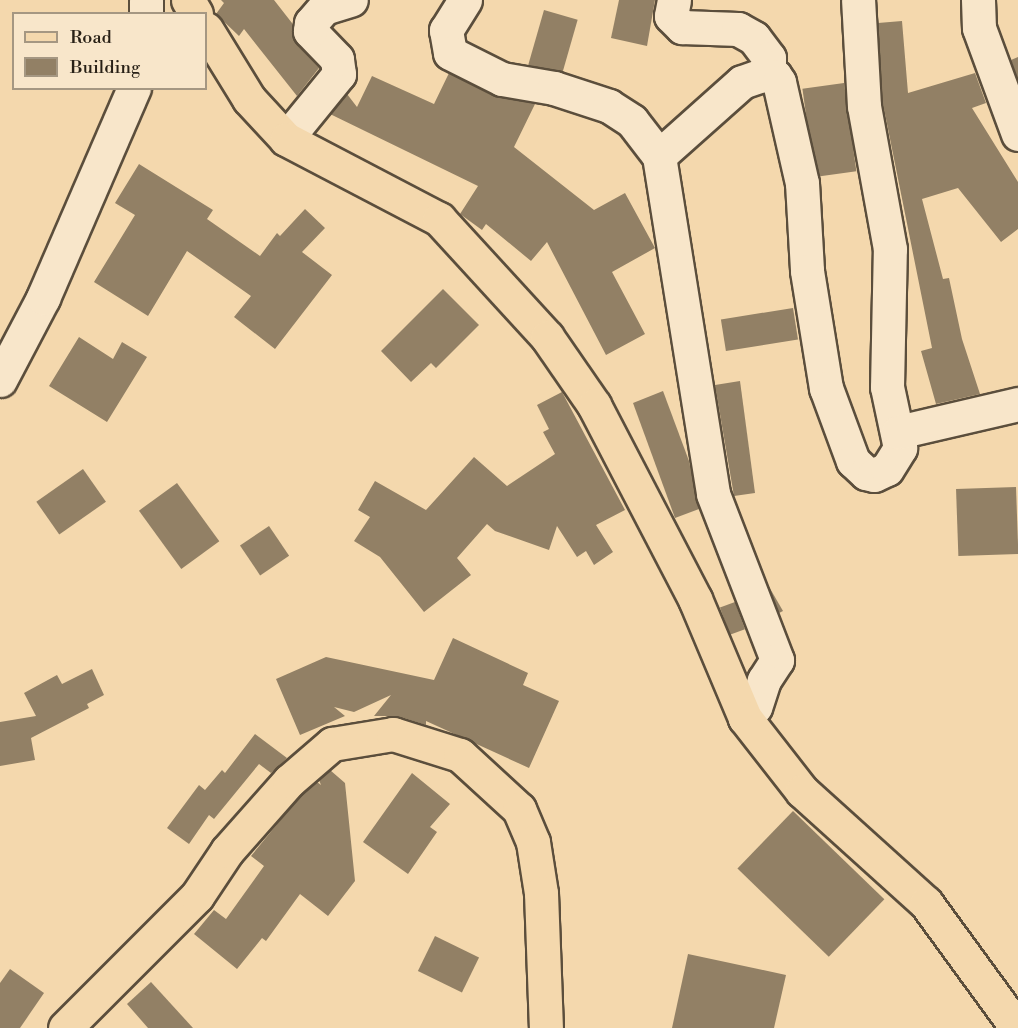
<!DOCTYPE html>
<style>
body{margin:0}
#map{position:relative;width:1018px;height:1028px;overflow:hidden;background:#f4d8ad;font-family:"Libre Bodoni",serif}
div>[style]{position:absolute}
.building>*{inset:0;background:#928065;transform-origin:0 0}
.roads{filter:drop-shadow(2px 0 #5b4e3c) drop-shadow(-2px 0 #5b4e3c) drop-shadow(0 2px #5b4e3c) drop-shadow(0 -2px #5b4e3c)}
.street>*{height:33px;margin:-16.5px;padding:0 16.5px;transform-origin:16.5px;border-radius:16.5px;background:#f8e6ca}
.primary>*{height:33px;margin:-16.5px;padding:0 16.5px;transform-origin:16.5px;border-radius:16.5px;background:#f4d8ad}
span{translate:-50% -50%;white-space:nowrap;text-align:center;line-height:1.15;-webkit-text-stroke:5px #f8e6ca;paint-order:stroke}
.legend{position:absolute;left:12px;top:12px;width:195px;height:78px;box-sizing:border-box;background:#f8e6ca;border:2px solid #a59782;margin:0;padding:8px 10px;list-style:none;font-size:18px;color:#282016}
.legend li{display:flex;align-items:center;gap:12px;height:30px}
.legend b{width:30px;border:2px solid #a59782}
</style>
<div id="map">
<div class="building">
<div style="clip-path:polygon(221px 0,274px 0,292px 23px,296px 44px,319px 68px,297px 96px,244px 29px,239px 36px,216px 14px,224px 3px)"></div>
<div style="clip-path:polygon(619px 0,655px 0,647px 46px,611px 38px)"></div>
<div style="left:544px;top:10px;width:35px;height:57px;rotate:16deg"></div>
<div style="clip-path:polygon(902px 21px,908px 93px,975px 73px,986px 103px,972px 108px,1018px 182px,1018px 229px,1001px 242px,958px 188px,922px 199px,943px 279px,949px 278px,962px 339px,980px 394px,936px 404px,921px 351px,932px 348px,883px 104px,878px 23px)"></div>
<div style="clip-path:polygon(1018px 57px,1018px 80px,1011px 60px)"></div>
<div style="clip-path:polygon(449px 73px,494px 96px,535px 104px,514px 147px,594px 210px,625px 193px,655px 248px,612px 272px,645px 334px,606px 355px,547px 242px,531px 261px,486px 224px,482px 230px,460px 214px,478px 186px,330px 114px,347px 94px,357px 107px,372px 76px,434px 104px)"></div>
<div style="left:844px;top:83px;width:89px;height:42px;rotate:82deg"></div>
<div style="clip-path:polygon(139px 164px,213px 210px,207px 219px,260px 256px,277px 233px,280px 236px,305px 209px,325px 228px,302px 252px,332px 275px,275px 349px,234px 317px,251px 296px,187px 251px,148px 316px,94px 282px,135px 215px,115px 203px)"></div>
<div style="clip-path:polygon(443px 289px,479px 325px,436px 368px,431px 363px,411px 382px,381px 351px)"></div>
<div style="left:793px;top:308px;width:32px;height:73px;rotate:81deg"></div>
<div style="clip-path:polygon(79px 337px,113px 359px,122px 342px,147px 357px,107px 422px,49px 386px)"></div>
<div style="clip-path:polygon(740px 381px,755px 493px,734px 496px,715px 385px)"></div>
<div style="clip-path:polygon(663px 391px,689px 461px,699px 509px,675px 518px,633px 403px)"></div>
<div style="clip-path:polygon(562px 392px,625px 510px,596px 525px,613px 552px,594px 565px,586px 551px,577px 557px,557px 526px,549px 550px,495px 531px,487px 524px,457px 558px,471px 575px,424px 612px,380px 557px,354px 541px,370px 517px,358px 510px,375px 481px,426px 510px,474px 457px,507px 486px,555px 454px,543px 432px,549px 429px,537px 405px)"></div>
<div style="left:83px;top:469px;width:40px;height:57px;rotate:55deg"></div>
<div style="left:177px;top:483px;width:72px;height:47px;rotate:54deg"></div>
<div style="left:1016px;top:487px;width:67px;height:60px;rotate:88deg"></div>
<div style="left:269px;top:526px;width:36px;height:35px;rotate:56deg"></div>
<div style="clip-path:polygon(768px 585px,783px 611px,779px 613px)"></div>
<div style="left:735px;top:602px;width:29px;height:16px;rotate:70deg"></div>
<div style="clip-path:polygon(453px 638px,528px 673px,523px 685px,559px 701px,529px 768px,426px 721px,426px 725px,398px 716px,374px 716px,391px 695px,354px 712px,334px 707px,345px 716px,300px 735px,276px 679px,326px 657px,434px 680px)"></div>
<div style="clip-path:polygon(92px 669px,104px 695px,87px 704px,89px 708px,31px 738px,35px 760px,0 766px,0 722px,36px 716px,24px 693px,57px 675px,62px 684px)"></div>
<div style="clip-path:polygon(255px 734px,287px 758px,271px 773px,259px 764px,214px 819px,209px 815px,189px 844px,167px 828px,199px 785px,205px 790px,222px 770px,225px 773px)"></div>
<div style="clip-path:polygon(330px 770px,345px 783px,355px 881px,328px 916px,300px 894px,266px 941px,262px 938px,237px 969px,194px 934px,214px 910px,226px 919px,264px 866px,251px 856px,302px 794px,317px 782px,321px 785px,319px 780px)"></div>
<div style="clip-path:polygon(412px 773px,450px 804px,430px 827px,437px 832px,408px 874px,363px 842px)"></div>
<div style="left:793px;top:811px;width:127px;height:80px;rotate:44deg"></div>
<div style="left:435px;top:936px;width:49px;height:39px;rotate:26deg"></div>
<div style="clip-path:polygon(688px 954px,786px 975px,774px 1028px,672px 1028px)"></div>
<div style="clip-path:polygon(10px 969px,44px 993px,20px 1028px,0 1028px,0 983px)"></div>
<div style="clip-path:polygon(151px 982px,193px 1028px,148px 1028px,127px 1004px)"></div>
</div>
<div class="roads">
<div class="street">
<div style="left:465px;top:0;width:36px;rotate:122deg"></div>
<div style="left:446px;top:30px;width:23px;rotate:80deg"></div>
<div style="left:450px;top:53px;width:58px;rotate:26.6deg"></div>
<div style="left:502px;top:79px;width:53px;rotate:9.8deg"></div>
<div style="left:554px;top:88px;width:58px;rotate:18.1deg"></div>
<div style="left:609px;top:106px;width:27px;rotate:33deg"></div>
<div style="left:632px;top:121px;width:44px;rotate:52.4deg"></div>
<div style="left:659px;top:156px;width:342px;rotate:80.9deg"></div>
<div style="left:713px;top:494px;width:178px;rotate:68.9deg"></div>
<div style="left:777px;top:660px;width:24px;rotate:123deg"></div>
<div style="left:764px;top:680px;width:28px;rotate:108deg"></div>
<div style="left:755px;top:707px;width:15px;rotate:132deg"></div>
<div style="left:674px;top:0;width:16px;rotate:101deg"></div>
<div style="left:671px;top:16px;width:16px;rotate:45deg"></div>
<div style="left:682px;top:27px;width:56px;rotate:2deg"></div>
<div style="left:738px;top:29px;width:18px;rotate:29deg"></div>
<div style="left:754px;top:38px;width:25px;rotate:53deg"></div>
<div style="left:769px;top:58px;width:9px;rotate:90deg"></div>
<div style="left:769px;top:67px;width:11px;rotate:131deg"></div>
<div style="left:978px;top:0;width:28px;rotate:88deg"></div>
<div style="left:979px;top:28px;width:113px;rotate:69.8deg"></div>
<div style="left:146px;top:14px;width:14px;rotate:-90deg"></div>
<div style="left:286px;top:139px;width:84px;rotate:-50.8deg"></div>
<div style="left:339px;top:74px;width:15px;rotate:-98deg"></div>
<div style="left:337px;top:59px;width:39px;rotate:-134deg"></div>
<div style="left:310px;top:31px;width:8px;rotate:-83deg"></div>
<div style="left:311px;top:23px;width:20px;rotate:-49deg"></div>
<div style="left:324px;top:8px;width:28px;rotate:-17deg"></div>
<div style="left:659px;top:156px;width:111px;rotate:-41.7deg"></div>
<div style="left:742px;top:82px;width:21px;rotate:-19deg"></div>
<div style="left:762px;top:75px;width:13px;rotate:4deg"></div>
<div style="left:775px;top:76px;width:7px;rotate:56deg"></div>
<div style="left:779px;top:82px;width:104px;rotate:77.2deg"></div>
<div style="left:802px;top:183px;width:88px;rotate:86.7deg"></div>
<div style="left:807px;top:271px;width:119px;rotate:80.8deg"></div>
<div style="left:826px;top:388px;width:78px;rotate:69.7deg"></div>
<div style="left:853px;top:461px;width:18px;rotate:43deg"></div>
<div style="left:866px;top:473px;width:8px;rotate:14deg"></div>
<div style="left:874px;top:475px;width:14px;rotate:-25deg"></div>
<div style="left:887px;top:469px;width:25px;rotate:-58deg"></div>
<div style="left:900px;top:448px;width:62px;rotate:-102deg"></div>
<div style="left:887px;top:387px;width:138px;rotate:-88.8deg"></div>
<div style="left:890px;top:249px;width:145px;rotate:-100.3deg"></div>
<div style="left:864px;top:106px;width:106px;rotate:-93.2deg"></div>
<div style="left:0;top:380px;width:93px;rotate:-62.3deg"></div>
<div style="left:43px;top:298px;width:229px;rotate:-66.6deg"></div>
<div style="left:898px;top:432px;width:123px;rotate:-13.1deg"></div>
</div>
<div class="primary">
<div style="left:188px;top:0;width:16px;rotate:60deg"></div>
<div style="left:206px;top:29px;width:82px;rotate:58.4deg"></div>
<div style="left:249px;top:99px;width:54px;rotate:47.2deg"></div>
<div style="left:286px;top:139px;width:173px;rotate:27.6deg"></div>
<div style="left:439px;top:219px;width:160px;rotate:47.5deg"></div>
<div style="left:547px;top:337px;width:83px;rotate:55.3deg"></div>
<div style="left:594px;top:405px;width:219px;rotate:62.5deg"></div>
<div style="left:695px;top:599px;width:129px;rotate:67.2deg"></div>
<div style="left:745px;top:718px;width:93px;rotate:52deg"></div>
<div style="left:802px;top:791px;width:167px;rotate:42.1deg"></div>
<div style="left:926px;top:903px;width:155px;rotate:53.9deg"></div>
<div style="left:65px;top:1028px;width:187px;rotate:-45deg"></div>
<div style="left:197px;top:896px;width:54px;rotate:-56.3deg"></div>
<div style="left:227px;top:851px;width:94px;rotate:-48.5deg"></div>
<div style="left:289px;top:781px;width:57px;rotate:-40.7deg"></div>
<div style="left:332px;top:744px;width:62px;rotate:-9.3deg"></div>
<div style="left:393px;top:734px;width:70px;rotate:17.4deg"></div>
<div style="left:460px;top:755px;width:80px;rotate:42.5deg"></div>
<div style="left:519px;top:809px;width:36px;rotate:67deg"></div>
<div style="left:533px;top:842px;width:52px;rotate:81.1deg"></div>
<div style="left:541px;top:893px;width:135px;rotate:87.9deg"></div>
</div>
</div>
<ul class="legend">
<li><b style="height:8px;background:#f4d8ad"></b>Road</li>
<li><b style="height:16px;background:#928065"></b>Building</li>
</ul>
</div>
